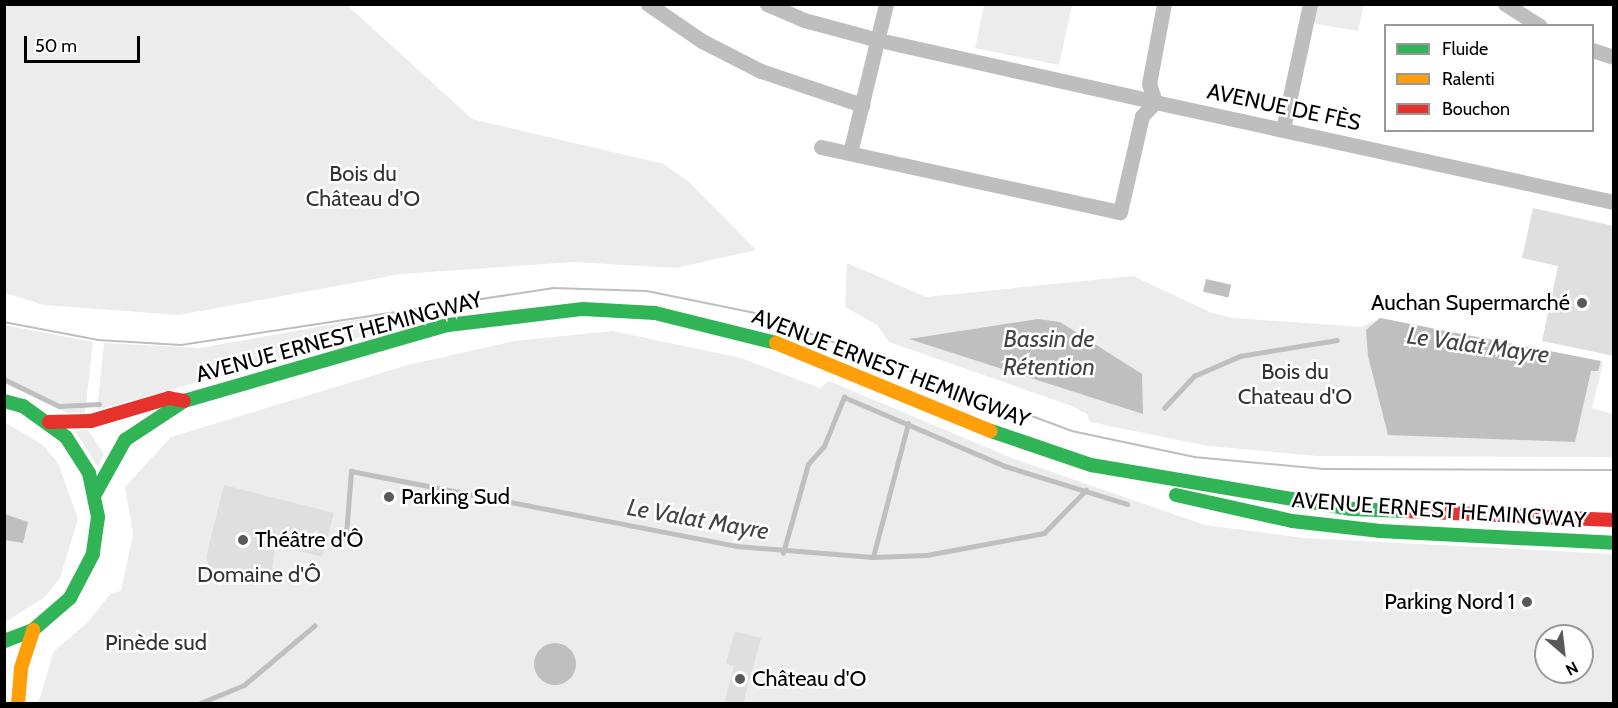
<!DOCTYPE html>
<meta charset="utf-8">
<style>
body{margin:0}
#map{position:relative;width:1618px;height:708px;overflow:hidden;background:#fff;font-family:Cabin,sans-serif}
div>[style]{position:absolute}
.green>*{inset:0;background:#ececec}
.water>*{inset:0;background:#bfbfbf;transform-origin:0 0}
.round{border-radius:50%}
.stream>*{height:4.5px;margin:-2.25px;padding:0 2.25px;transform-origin:2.25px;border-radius:2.25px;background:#bfbfbf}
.building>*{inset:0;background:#dfdfdf}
.street>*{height:15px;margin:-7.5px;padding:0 7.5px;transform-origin:7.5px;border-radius:7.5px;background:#bebebe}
.fast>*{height:14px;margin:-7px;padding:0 7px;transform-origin:7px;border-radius:7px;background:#30b455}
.slow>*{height:14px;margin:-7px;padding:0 7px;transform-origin:7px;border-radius:7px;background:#ff9f0a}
.jam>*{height:14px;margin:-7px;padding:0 7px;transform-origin:7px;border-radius:7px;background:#e5322d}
.tram>*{height:1.5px;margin:-0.75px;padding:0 0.75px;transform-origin:0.75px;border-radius:0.75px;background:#bebebe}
.dots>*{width:16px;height:16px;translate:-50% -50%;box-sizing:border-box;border:3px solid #fff;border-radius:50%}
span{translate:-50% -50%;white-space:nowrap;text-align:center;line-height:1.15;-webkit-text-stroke:5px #fff;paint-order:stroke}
.street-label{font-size:22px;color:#000}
.park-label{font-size:22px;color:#333}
.poi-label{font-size:22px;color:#000}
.right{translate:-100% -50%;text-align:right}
.left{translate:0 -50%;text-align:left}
.water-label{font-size:24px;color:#444;font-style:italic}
.frame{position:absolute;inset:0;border:6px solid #000;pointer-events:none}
.legend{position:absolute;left:1384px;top:24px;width:210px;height:108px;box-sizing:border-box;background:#fff;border:2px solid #999;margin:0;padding:8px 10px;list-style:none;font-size:18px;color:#000}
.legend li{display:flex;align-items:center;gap:12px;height:30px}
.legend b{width:30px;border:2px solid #999}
.north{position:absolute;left:1534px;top:624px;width:60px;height:60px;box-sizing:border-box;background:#fff;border:2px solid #999;border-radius:50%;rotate:152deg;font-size:16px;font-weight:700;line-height:24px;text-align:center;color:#000}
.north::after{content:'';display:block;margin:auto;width:21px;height:27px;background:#595959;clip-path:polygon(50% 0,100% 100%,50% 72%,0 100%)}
.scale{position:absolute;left:24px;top:36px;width:116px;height:27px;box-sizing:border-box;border:3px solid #000;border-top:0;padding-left:8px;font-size:18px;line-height:21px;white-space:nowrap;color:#000;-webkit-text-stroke:4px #fff;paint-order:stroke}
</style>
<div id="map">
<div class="green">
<div style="clip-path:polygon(4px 5px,347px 5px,472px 119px,664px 164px,688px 181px,756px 250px,676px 268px,574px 262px,401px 274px,179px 315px,44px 305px,5px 293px)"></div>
<div style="clip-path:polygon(984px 5px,1072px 5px,1059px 65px,975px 48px)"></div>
<div style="clip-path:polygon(1316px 5px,1364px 5px,1358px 31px,1312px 23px)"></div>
<div style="clip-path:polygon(847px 263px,926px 297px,1133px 276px,1212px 313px,1233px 318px,1362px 327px,1380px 318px,1603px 364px,1592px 408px,1613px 414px,1613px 457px,1317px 456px,1208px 446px,1090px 422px,1087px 414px,1072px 406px,889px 342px,877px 325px,845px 307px)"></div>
<div style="clip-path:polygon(446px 304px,455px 311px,97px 410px,104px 343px,200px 348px)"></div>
<div style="clip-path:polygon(4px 325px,93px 342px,85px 413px,67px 413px,5px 384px)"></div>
<div style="clip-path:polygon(evenodd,613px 331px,741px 358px,820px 388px,829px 381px,1012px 458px,1205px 525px,1304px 538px,1613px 554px,1613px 703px,38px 704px,54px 651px,87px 623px,111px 593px,121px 591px,133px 534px,125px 487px,171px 437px,408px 365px,514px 341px,613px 331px,1546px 636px,1582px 636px,1582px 672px,1546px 672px,1546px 636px)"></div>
<div style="clip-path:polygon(4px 422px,43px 445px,58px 463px,78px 519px,60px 578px,45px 597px,5px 622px)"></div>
<div style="clip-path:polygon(87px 429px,104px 454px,98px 467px,75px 431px)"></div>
</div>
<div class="water">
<div style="left:1206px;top:279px;width:26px;height:13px;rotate:13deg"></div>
<div style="clip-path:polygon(1380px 318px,1601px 361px,1598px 371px,1591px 371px,1575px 442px,1388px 435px,1368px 356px,1366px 330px)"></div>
<div style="clip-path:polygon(1038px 319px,1060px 322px,1142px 374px,1143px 414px,909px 339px)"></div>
<div style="clip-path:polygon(5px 514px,28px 522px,23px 543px,5px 540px)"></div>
<div class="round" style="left:534px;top:643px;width:42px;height:42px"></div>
</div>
<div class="stream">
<div style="left:4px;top:379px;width:61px;rotate:26.1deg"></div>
<div style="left:59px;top:406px;width:40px;rotate:-2.9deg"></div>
<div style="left:1164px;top:408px;width:44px;rotate:-46.8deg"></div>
<div style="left:1194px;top:376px;width:50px;rotate:-23.5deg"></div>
<div style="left:1240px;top:356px;width:98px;rotate:-9.4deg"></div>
<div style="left:346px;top:535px;width:64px;rotate:-85.5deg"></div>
<div style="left:351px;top:471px;width:392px;rotate:11deg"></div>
<div style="left:736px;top:546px;width:137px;rotate:4.6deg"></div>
<div style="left:873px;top:557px;width:54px;rotate:-2.1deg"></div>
<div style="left:927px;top:555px;width:119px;rotate:-10.6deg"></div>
<div style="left:1044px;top:533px;width:60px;rotate:-45.7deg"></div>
<div style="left:783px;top:553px;width:92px;rotate:-74.3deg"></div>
<div style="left:808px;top:464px;width:24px;rotate:-48deg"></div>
<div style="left:824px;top:446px;width:53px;rotate:-67.8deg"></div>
<div style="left:844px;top:397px;width:175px;rotate:23.2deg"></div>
<div style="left:1005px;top:466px;width:128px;rotate:17.3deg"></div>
<div style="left:873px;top:557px;width:138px;rotate:-75.3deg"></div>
<div style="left:198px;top:704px;width:50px;rotate:-22.4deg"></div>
<div style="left:244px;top:685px;width:92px;rotate:-40.1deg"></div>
</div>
<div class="building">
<div style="clip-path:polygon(1533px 208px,1614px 226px,1614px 356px,1542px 341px,1558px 266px,1522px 258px)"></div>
<div style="clip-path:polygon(224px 485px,334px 513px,322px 557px,275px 545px,271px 580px,209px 567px,206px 557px)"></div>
<div style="clip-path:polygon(735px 631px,761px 638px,743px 704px,724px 704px,734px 666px,726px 663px)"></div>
</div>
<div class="street">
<div style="left:648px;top:4px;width:65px;rotate:34.4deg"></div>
<div style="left:702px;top:41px;width:66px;rotate:27deg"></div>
<div style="left:761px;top:71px;width:107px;rotate:18.6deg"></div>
<div style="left:767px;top:4px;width:40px;rotate:23.4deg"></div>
<div style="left:804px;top:20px;width:77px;rotate:15.1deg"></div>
<div style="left:1505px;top:4px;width:41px;rotate:32.2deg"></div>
<div style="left:888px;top:42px;width:262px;rotate:12.6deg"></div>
<div style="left:1592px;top:50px;width:23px;rotate:18deg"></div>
<div style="left:1155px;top:102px;width:470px;rotate:12.3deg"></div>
<div style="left:1155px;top:102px;width:19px;rotate:-108deg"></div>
<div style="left:1149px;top:84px;width:81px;rotate:-79.4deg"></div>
<div style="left:1283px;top:129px;width:128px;rotate:-77.8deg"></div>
<div style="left:821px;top:147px;width:306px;rotate:12.3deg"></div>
<div style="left:1120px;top:212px;width:98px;rotate:-77.1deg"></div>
<div style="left:1142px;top:116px;width:19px;rotate:-47deg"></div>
<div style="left:850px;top:153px;width:153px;rotate:-76.4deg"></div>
</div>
<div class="fast">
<div style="left:4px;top:401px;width:20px;rotate:15deg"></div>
<div style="left:23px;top:406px;width:53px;rotate:35.8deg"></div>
<div style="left:66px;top:437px;width:43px;rotate:57.4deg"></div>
<div style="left:89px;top:473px;width:45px;rotate:78.4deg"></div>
<div style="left:98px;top:517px;width:37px;rotate:98deg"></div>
<div style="left:93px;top:554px;width:50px;rotate:117.6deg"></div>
<div style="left:70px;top:598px;width:49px;rotate:139.1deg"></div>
<div style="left:33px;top:630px;width:31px;rotate:159deg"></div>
<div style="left:991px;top:431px;width:106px;rotate:18.8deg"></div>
<div style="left:1091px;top:465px;width:264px;rotate:9.6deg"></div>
<div style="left:1351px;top:509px;width:54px;rotate:2.1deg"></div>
<div style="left:95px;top:494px;width:62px;rotate:-60.9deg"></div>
<div style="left:125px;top:440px;width:71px;rotate:-33.5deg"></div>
<div style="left:184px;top:401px;width:275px;rotate:-16.1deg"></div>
<div style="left:448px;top:325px;width:136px;rotate:-6.8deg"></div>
<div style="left:583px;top:309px;width:72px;rotate:3.2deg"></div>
<div style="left:655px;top:313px;width:125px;rotate:13.9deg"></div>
<div style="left:1176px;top:495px;width:119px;rotate:12.6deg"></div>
<div style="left:1292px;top:521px;width:89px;rotate:6.5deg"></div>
<div style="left:1380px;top:531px;width:234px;rotate:2.9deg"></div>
</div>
<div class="slow">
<div style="left:776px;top:343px;width:232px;rotate:22.3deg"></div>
<div style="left:18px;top:704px;width:36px;rotate:-85deg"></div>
<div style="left:21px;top:668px;width:40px;rotate:-72deg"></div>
</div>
<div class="jam">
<div style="left:49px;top:422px;width:42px;rotate:-1.4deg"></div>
<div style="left:91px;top:421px;width:81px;rotate:-16.4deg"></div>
<div style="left:169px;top:398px;width:15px;rotate:11deg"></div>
<div style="left:1405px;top:511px;width:209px;rotate:2.5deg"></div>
</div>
<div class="tram">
<div style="left:4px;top:322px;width:96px;rotate:10.8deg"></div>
<div style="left:98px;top:340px;width:83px;rotate:3.4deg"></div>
<div style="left:181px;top:345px;width:375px;rotate:-8.7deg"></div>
<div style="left:552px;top:288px;width:95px;rotate:1.8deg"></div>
<div style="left:647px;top:291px;width:110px;rotate:11.5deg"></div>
<div style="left:755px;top:313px;width:338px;rotate:20.4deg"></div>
<div style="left:1072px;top:431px;width:125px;rotate:12deg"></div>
<div style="left:1194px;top:457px;width:130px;rotate:5.3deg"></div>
<div style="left:1323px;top:469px;width:291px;rotate:0.2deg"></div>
</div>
<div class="dots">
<div style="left:1582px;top:303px;background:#595959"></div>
<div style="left:389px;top:497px;background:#595959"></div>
<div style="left:243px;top:540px;background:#595959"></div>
<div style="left:1527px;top:602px;background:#595959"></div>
<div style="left:740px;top:679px;background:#595959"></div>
</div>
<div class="street-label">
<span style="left:1284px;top:107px;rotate:12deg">AVENUE DE FÈS</span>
<span style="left:339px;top:337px;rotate:-15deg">AVENUE ERNEST HEMINGWAY</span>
<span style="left:891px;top:368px;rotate:21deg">AVENUE ERNEST HEMINGWAY</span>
<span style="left:1439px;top:510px;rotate:4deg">AVENUE ERNEST HEMINGWAY</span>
</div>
<div class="park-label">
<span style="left:363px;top:186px">Bois du<br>Château d'O</span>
<span style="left:1295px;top:384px">Bois du<br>Chateau d'O</span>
<span style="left:259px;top:575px">Domaine d'Ô</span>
<span style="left:156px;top:643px">Pinède sud</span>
</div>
<div class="poi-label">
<span class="right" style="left:1570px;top:303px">Auchan Supermarché</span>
<span class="left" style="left:401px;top:497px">Parking Sud</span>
<span class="left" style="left:255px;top:540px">Théâtre d'Ô</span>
<span class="right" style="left:1515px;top:602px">Parking Nord 1</span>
<span class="left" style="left:752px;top:679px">Château d'O</span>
</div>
<div class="water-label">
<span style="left:1049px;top:353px">Bassin de<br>Rétention</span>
<span style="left:1478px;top:345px;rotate:8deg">Le Valat Mayre</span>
<span style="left:698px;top:519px;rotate:10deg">Le Valat Mayre</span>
</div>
<div class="frame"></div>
<ul class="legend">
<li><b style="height:8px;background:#30b455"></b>Fluide</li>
<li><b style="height:8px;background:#ff9f0a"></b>Ralenti</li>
<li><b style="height:8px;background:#e5322d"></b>Bouchon</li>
</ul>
<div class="north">N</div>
<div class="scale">50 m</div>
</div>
